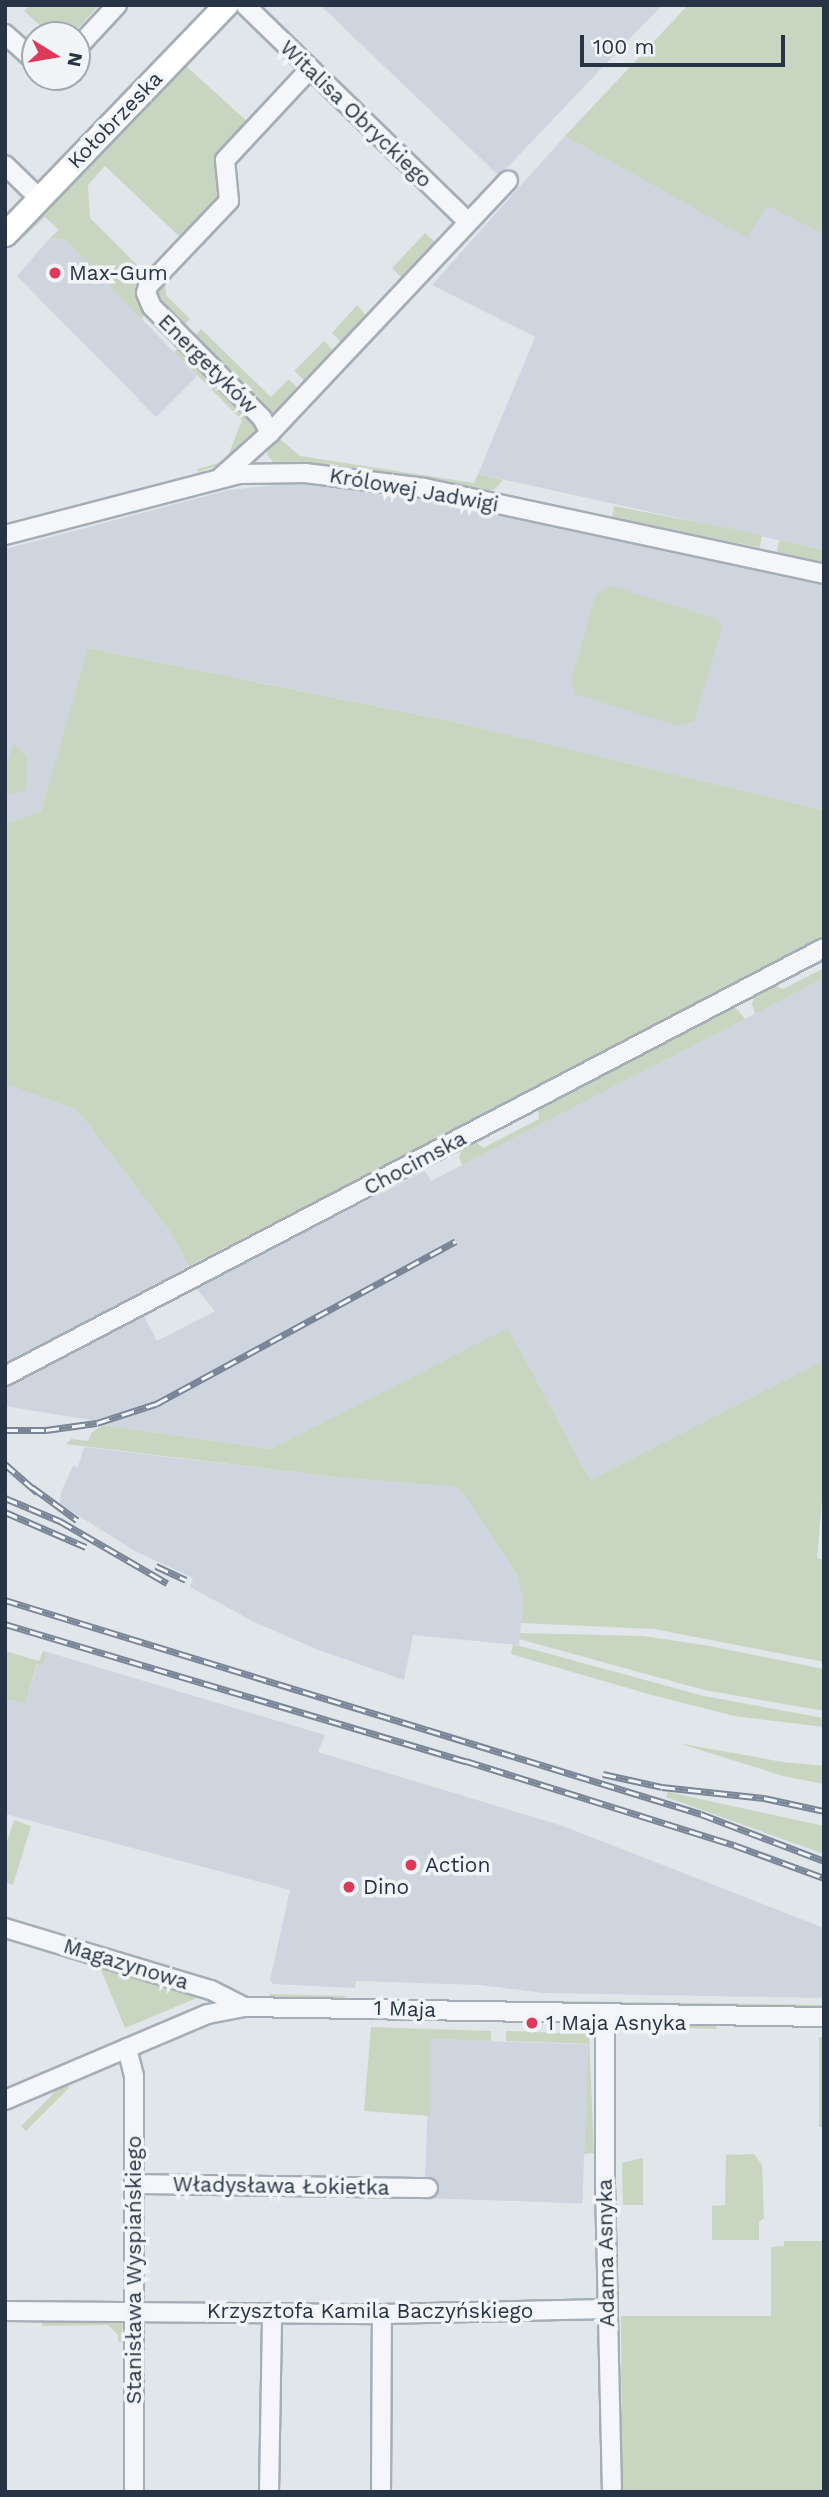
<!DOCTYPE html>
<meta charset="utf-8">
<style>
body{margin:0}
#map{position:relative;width:829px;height:2497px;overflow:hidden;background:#e1e6eb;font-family:"Work Sans",sans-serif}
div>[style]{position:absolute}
.built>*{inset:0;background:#cfd5de;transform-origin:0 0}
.green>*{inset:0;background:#c8d6c1;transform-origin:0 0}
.roads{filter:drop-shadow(2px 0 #a5adb6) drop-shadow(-2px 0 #a5adb6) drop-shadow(0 2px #a5adb6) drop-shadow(0 -2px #a5adb6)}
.minor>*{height:18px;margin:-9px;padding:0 9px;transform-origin:9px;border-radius:9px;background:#f5f6f9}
.major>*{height:23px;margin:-11.5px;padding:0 11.5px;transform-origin:11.5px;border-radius:11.5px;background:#fff}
.rail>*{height:7px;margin-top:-3.5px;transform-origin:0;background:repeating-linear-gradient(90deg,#f1f5f8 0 13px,#798697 0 26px);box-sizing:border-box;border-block:2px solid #798697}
.dots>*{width:19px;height:19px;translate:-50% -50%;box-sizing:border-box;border:4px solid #f1f5f8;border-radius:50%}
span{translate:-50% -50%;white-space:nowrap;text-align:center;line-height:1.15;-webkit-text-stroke:7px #f1f5f8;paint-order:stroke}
.street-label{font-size:21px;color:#273445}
.poi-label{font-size:21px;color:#273445}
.left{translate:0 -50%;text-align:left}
.frame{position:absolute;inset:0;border:7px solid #273445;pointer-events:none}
.north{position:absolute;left:21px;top:21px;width:70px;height:70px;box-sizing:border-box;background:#f1f5f8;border:2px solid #a0a8b0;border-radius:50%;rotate:101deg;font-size:19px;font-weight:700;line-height:28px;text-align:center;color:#273445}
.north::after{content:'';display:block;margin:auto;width:24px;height:32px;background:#de3959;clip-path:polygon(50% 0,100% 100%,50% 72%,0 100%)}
.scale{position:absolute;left:580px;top:35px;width:205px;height:32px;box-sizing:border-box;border:4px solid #273445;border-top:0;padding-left:9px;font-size:21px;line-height:24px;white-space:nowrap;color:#273445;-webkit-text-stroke:5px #f1f5f8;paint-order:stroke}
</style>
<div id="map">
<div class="built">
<div style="clip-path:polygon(320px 5px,662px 5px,499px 176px)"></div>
<div style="clip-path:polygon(565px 136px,746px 237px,767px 206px,824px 235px,824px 550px,478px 474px,535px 337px,432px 285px)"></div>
<div style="clip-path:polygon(50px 238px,65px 240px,197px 376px,156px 417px,17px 276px)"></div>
<div style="clip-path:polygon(293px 483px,397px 493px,824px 583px,824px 810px,460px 723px,89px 648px,41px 811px,5px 824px,5px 549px,229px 490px)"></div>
<div style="clip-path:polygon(824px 978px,824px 1360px,590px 1480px,508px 1329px,271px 1449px,103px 1425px,91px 1420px,5px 1406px,5px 1384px,142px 1312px,157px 1341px,215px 1311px,196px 1288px,425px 1171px,431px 1181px)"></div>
<div style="clip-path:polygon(5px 1084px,77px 1110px,169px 1230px,189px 1266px,5px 1365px)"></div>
<div style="clip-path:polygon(84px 1447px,335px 1477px,455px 1487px,465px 1495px,516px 1573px,523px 1601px,519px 1645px,413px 1635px,404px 1680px,316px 1649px,254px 1622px,190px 1587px,193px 1578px,135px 1551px,60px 1504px,61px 1492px,73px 1466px,78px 1467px)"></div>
<div style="clip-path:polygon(47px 1652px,325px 1735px,318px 1752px,563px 1826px,824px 1928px,824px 1998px,544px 1993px,479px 1985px,356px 1981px,355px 1988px,273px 1984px,270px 1980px,290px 1890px,5px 1814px,5px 1699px,25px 1704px,38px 1663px,43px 1665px)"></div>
<div style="left:430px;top:2039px;width:158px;height:159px;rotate:2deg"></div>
</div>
<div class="green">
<div style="clip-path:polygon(30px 5px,99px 5px,72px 35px,50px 35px,24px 11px)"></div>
<div style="clip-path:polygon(688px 5px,824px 5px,824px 235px,767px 206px,747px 238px,565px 136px)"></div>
<div style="clip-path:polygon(184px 64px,251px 125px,222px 156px,224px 195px,184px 241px,105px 166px,88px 185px,90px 218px,141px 269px,147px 270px,135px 287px,145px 307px,146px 313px,141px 319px,65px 240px,50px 238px,59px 230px,45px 217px,23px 238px,20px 236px)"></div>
<div style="clip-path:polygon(425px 233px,435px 242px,435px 246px,405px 279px,402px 278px,392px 268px)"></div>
<div style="clip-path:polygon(165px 280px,166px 295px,190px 319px,181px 329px,155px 299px,158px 288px)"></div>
<div style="clip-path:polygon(357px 305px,368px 318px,344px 343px,341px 342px,332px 333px)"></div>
<div style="clip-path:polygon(201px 329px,271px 397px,289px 379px,300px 391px,278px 416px,271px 419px,193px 338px)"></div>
<div style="left:324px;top:341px;width:17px;height:42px;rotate:45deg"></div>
<div style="clip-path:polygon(181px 346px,254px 418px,258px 431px,257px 436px,227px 463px,198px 472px,197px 469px,226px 461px,242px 420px,174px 352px)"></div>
<div style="clip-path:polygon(278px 437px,300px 456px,474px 483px,478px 474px,503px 480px,494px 490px,473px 490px,380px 472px,326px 466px,276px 465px,267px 455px,269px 447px)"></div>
<div style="left:614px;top:506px;width:151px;height:13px;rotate:11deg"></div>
<div style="clip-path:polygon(779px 540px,824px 550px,824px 565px,780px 556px,777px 552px)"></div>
<div style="clip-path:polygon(611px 586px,718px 619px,722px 629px,694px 721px,678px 726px,574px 694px,571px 681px,594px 601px,599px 592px)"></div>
<div style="clip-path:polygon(88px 648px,460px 723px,824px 810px,824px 939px,189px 1266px,169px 1230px,77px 1110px,5px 1084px,5px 824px,41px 811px)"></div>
<div style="clip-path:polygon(14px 744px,27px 756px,26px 790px,5px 795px,5px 767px)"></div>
<div style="clip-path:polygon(824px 968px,824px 978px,755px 1014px,752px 1004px,756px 991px,769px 984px,783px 989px)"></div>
<div style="clip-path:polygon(729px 1006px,737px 1009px,745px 1019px,462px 1165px,459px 1157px,464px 1144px,473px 1139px,483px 1148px,539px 1119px,537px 1105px)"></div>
<div style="clip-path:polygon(508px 1328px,590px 1480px,824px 1360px,824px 1477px,817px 1558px,824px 1560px,824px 1662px,654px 1629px,521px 1623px,523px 1601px,516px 1573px,465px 1495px,455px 1487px,335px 1477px,66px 1444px,71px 1439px,88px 1441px,92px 1432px,103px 1425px,271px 1449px)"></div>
<div style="clip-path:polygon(520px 1633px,643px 1636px,710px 1646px,824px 1669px,824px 1711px,704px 1690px,519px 1639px)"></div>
<div style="clip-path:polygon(513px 1644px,704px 1696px,824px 1718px,824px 1727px,734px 1716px,652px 1695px,517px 1656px,511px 1654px)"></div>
<div style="clip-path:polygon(5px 1651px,39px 1661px,43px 1651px,47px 1652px,43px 1665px,37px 1664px,25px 1704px,5px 1699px)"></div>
<div style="clip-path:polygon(678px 1743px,783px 1762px,824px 1766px,824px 1784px,783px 1776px)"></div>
<div style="clip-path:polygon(668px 1792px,824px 1826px,824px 1854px,666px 1797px)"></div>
<div style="clip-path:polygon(14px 1820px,31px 1826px,13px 1885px,5px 1882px,5px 1848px)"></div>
<div style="clip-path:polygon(99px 1965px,204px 1995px,125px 2028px)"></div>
<div style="clip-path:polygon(270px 1994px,348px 1996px,339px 2000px,270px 1998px)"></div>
<div style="clip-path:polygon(557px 2001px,824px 2005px,824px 2010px,558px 2004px)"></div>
<div style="clip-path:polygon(625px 2022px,715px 2024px,717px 2029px,621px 2026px)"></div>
<div style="clip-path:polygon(371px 2027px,491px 2031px,491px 2041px,430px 2039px,430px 2116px,364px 2111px)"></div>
<div style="clip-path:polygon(506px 2031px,589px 2034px,594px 2153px,584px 2154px,588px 2044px,506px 2041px)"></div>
<div style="left:819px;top:2037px;width:5px;height:90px"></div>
<div style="left:64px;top:2083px;width:7px;height:61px;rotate:45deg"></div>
<div style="clip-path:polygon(754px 2154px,762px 2165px,764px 2218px,759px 2222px,759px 2240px,712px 2240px,712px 2206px,725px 2205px,726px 2155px)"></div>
<div style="clip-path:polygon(643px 2158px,643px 2205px,623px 2205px,622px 2163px)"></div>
<div style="clip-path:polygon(784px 2241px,824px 2241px,824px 2492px,622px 2492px,621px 2316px,771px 2316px,771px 2247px,784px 2246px)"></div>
<div style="clip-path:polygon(42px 2317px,123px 2319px,122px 2342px,118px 2342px,118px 2335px,108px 2325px,42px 2326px)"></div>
</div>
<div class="roads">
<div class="minor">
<div style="left:245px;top:5px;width:311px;rotate:44.2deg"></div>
<div style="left:5px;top:34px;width:40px;rotate:42deg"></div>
<div style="left:77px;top:48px;width:59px;rotate:-47.1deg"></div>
<div style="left:5px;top:165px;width:49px;rotate:44.2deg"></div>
<div style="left:270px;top:433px;width:17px;rotate:-118deg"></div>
<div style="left:262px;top:418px;width:156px;rotate:-134.7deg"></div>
<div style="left:152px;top:307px;width:15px;rotate:-113deg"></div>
<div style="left:146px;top:293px;width:7px;rotate:-74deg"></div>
<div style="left:148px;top:286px;width:117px;rotate:-46.4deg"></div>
<div style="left:229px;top:201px;width:41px;rotate:-95.6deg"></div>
<div style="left:225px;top:160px;width:125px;rotate:-47deg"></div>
<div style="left:221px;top:477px;width:66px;rotate:-41.9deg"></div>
<div style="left:270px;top:433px;width:347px;rotate:-46.7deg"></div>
<div style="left:5px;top:535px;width:242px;rotate:-14.6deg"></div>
<div style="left:239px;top:474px;width:66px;rotate:-0.9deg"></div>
<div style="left:305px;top:473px;width:120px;rotate:7.2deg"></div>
<div style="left:424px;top:488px;width:409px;rotate:12.1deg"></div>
<div style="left:5px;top:1376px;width:924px;rotate:-27.59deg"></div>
<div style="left:5px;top:1928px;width:215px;rotate:16.8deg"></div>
<div style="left:211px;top:1990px;width:37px;rotate:27deg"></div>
<div style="left:605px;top:2014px;width:170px;rotate:90deg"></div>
<div style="left:605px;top:2184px;width:308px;rotate:88.7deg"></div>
<div style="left:127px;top:2048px;width:29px;rotate:76deg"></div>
<div style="left:134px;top:2076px;width:416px;rotate:90deg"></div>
<div style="left:5px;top:2100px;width:220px;rotate:-23deg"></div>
<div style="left:208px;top:2014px;width:37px;rotate:-11deg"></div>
<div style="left:244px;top:2007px;width:580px;rotate:0.99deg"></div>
<div style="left:134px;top:2184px;width:294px;rotate:0.8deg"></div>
<div style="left:5px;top:2311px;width:377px;rotate:0.5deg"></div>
<div style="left:382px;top:2314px;width:225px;rotate:-1.3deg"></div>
<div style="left:269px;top:2492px;width:179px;rotate:-89deg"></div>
<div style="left:381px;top:2492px;width:178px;rotate:-89.7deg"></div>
</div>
<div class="major">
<div style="left:5px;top:234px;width:318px;rotate:-46.1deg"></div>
</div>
</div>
<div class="rail">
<div style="left:5px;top:1430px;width:41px"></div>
<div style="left:46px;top:1430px;width:51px;rotate:-7.8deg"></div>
<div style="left:97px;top:1423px;width:62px;rotate:-17.9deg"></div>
<div style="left:156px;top:1404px;width:341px;rotate:-28.5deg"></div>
<div style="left:5px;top:1464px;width:43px;rotate:41.2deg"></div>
<div style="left:32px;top:1487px;width:56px;rotate:36.3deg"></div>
<div style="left:5px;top:1498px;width:60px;rotate:22.7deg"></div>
<div style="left:60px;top:1521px;width:124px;rotate:30.1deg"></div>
<div style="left:5px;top:1512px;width:88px;rotate:23.4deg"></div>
<div style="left:156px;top:1566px;width:33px;rotate:25deg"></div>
<div style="left:5px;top:1600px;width:728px;rotate:17.09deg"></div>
<div style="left:701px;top:1814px;width:132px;rotate:20.9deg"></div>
<div style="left:5px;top:1624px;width:481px;rotate:16.6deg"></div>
<div style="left:466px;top:1761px;width:281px;rotate:17.4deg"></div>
<div style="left:734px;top:1845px;width:96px;rotate:20.1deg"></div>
<div style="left:603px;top:1774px;width:60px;rotate:12.4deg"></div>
<div style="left:662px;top:1787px;width:103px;rotate:6.2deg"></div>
<div style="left:764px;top:1798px;width:61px;rotate:12.2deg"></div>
</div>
<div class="dots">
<div style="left:55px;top:273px;background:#de3959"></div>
<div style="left:411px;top:1865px;background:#de3959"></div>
<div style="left:349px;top:1887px;background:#de3959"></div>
<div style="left:532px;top:2023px;background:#de3959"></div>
</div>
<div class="street-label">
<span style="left:356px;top:114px;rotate:44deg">Witalisa Obryckiego</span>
<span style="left:115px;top:120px;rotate:-46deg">Kołobrzeska</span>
<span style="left:208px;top:364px;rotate:45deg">Energetyków</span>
<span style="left:414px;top:490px;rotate:10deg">Królowej Jadwigi</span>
<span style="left:415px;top:1163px;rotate:-28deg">Chocimska</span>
<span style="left:126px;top:1964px;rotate:17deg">Magazynowa</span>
<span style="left:405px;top:2009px;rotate:2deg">1 Maja</span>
<span style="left:281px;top:2186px;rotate:1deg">Władysława Łokietka</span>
<span style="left:606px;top:2253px;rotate:-91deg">Adama Asnyka</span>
<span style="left:134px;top:2270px;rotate:-90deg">Stanisława Wyspiańskiego</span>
<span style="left:370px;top:2311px">Krzysztofa Kamila Baczyńskiego</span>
</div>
<div class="poi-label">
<span class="left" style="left:69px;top:273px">Max-Gum</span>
<span class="left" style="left:425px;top:1865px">Action</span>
<span class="left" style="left:363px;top:1887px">Dino</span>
<span class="left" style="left:546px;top:2023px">1 Maja Asnyka</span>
</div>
<div class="frame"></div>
<div class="north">N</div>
<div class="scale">100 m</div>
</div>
